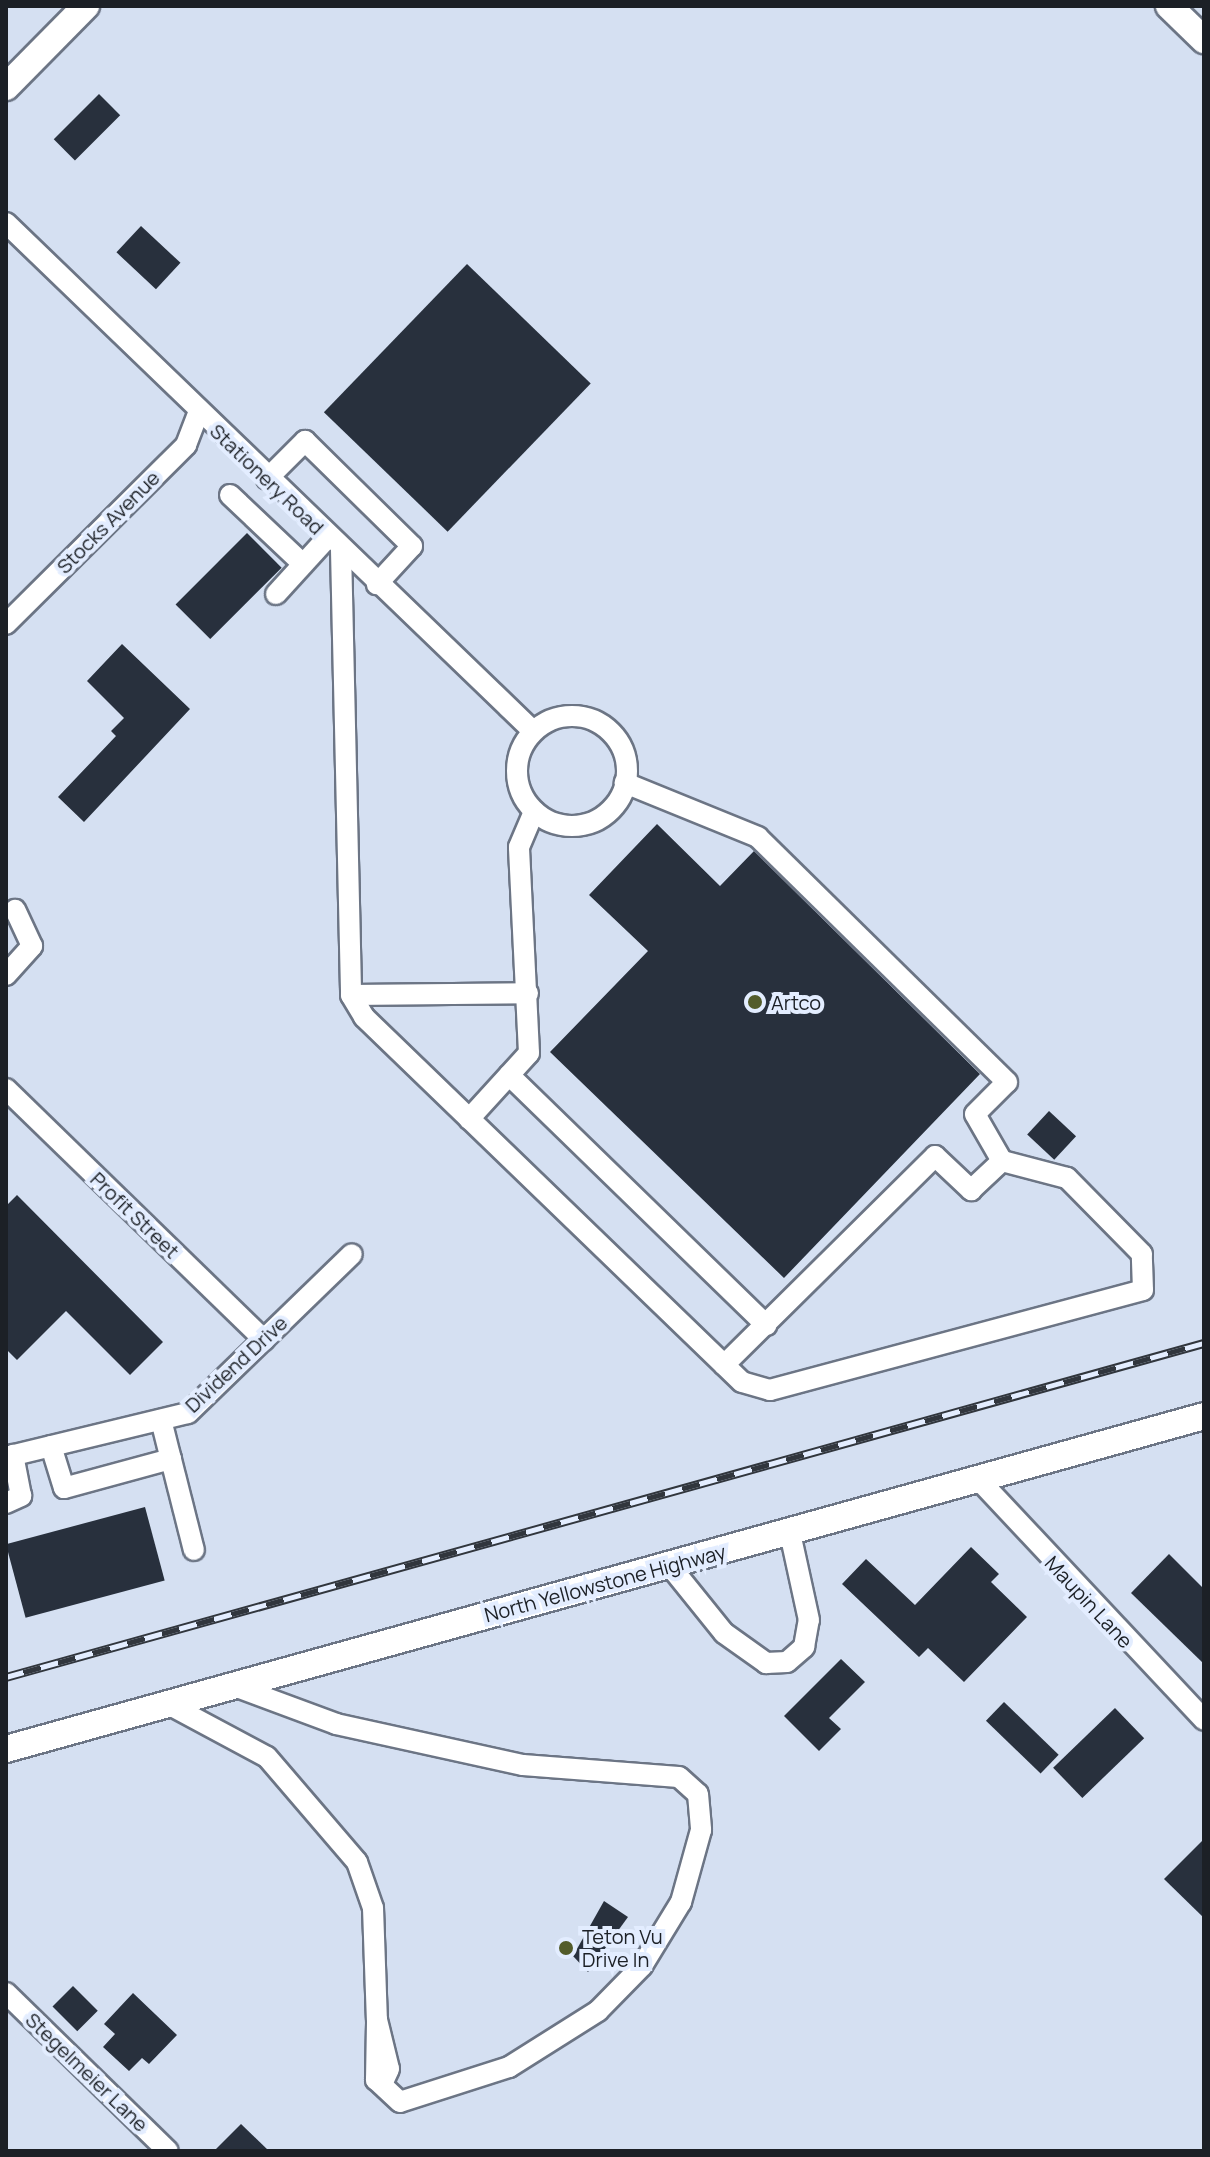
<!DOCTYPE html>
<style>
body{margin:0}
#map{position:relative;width:1210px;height:2157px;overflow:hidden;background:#d5e0f2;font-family:Manrope,sans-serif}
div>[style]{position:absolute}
.building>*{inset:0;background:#28303d;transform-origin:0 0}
.roads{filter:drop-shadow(2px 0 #6c7585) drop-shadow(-2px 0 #6c7585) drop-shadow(0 2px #6c7585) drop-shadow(0 -2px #6c7585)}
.minor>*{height:20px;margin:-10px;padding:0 10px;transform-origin:10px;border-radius:10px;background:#fff}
.minor>.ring{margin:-10px;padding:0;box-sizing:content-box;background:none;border:20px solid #fff;border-radius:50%}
.major>*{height:26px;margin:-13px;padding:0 13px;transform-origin:13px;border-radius:13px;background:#fff}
.rail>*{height:9px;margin-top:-4.5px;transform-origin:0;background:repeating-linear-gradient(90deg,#e3edff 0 18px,#31363d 0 36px);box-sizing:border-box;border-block:2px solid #31363d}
.dots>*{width:22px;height:22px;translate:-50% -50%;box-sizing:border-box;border:4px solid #e3edff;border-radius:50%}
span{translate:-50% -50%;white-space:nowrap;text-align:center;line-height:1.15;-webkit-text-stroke:8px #e3edff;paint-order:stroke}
.street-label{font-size:20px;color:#1c2026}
.poi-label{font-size:20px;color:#1c2026}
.left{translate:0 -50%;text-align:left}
.frame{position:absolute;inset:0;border:8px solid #1c2026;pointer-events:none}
</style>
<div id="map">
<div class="building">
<div style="left:99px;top:94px;width:30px;height:64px;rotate:45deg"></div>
<div style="left:141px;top:226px;width:54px;height:36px;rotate:43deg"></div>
<div style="left:467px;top:264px;width:172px;height:206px;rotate:44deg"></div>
<div style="left:247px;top:533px;width:49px;height:101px;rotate:45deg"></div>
<div style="clip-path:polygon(122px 644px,190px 709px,84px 822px,58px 797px,116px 736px,111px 731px,124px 718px,87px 681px)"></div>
<div style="clip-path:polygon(657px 824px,720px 886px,754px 851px,980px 1074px,784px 1278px,550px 1052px,648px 951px,589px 895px)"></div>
<div style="left:1049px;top:1111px;width:37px;height:32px;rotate:43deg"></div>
<div style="clip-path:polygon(17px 1195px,163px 1342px,130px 1375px,66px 1311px,17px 1360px,6px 1349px,6px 1206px)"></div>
<div style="left:145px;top:1507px;width:76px;height:144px;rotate:75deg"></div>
<div style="clip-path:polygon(971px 1547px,999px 1574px,991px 1582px,1027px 1617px,964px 1682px,928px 1648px,919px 1657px,842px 1584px,866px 1559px,915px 1605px)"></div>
<div style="clip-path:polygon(1169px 1554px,1204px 1589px,1204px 1664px,1131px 1593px)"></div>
<div style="clip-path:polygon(841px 1659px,865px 1682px,829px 1718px,841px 1729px,819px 1751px,784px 1716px)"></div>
<div style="left:1004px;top:1702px;width:76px;height:26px;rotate:44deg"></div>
<div style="left:1115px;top:1708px;width:42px;height:86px;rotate:46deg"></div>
<div style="clip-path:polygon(1204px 1839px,1204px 1918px,1164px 1879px)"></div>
<div style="clip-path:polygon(604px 1901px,628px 1917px,588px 1972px,573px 1956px)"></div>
<div style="left:73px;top:1986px;width:35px;height:29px;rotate:45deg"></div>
<div style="clip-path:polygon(133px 1993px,177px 2035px,149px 2064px,142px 2058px,129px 2071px,103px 2047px,115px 2034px,104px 2024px)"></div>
<div style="clip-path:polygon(241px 2124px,269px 2151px,214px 2151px)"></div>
</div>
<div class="roads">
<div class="minor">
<div style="left:6px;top:223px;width:732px;rotate:43.95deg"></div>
<div style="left:267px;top:479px;width:54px;rotate:-45deg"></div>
<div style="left:305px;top:441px;width:150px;rotate:44.5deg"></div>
<div style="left:412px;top:546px;width:52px;rotate:132.6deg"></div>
<div style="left:230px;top:495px;width:100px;rotate:43.4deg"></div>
<div style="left:341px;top:550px;width:445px;rotate:88.7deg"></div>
<div style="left:351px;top:995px;width:26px;rotate:59deg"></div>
<div style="left:364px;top:1017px;width:525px;rotate:44deg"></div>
<div style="left:742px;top:1382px;width:29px;rotate:16deg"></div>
<div style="left:770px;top:1390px;width:386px;rotate:-15deg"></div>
<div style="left:1143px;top:1290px;width:36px;rotate:-92deg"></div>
<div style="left:1142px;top:1254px;width:107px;rotate:-134.6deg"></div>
<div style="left:1067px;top:1178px;width:67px;rotate:-165.3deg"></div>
<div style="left:1002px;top:1161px;width:54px;rotate:-119.9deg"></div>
<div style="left:975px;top:1114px;width:45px;rotate:-45deg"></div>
<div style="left:1007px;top:1082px;width:349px;rotate:-135.5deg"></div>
<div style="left:758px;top:837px;width:144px;rotate:-157.9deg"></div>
<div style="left:276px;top:594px;width:77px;rotate:-47.6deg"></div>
<div style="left:6px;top:624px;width:254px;rotate:-44.8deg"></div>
<div style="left:186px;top:445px;width:34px;rotate:-69deg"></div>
<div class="ring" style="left:517px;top:716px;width:90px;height:90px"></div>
<div style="left:6px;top:975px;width:39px;rotate:-48deg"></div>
<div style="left:32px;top:946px;width:40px;rotate:-115deg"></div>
<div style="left:351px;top:995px;width:177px;rotate:-0.6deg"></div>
<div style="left:509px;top:1075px;width:359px;rotate:44.2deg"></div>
<div style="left:6px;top:1089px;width:360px;rotate:44.2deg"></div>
<div style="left:469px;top:1119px;width:89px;rotate:-47.7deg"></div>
<div style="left:529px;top:1053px;width:206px;rotate:-92.8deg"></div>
<div style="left:519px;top:847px;width:39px;rotate:-67deg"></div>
<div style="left:724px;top:1365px;width:297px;rotate:-44.7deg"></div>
<div style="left:935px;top:1156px;width:50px;rotate:43.4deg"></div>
<div style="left:971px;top:1190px;width:42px;rotate:-43.1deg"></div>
<div style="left:161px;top:1420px;width:134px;rotate:75.8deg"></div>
<div style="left:51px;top:1446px;width:44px;rotate:72.8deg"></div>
<div style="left:64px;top:1488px;width:111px;rotate:-15.2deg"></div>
<div style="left:6px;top:1457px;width:187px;rotate:-13.6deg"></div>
<div style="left:188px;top:1413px;width:228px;rotate:-44.1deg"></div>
<div style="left:979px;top:1480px;width:329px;rotate:46.8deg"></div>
<div style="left:6px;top:1503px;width:17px;rotate:-25deg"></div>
<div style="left:21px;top:1496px;width:42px;rotate:-101deg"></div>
<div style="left:670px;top:1566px;width:86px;rotate:51.1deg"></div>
<div style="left:724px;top:1633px;width:52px;rotate:35.5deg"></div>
<div style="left:766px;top:1663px;width:21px;rotate:-3deg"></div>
<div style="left:787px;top:1662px;width:23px;rotate:-41deg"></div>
<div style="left:804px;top:1647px;width:27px;rotate:-80deg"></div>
<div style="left:809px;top:1620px;width:89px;rotate:-102.3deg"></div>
<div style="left:234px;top:1686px;width:109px;rotate:20.4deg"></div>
<div style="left:336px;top:1724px;width:191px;rotate:12.4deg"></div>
<div style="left:523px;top:1765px;width:156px;rotate:4.4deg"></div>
<div style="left:679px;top:1777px;width:25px;rotate:42deg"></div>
<div style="left:698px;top:1794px;width:36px;rotate:85deg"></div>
<div style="left:701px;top:1830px;width:75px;rotate:105.5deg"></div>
<div style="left:681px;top:1902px;width:75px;rotate:121.4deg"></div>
<div style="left:642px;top:1966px;width:63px;rotate:134.4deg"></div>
<div style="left:598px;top:2011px;width:105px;rotate:147.8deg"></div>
<div style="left:509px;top:2067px;width:114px;rotate:162.2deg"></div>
<div style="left:400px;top:2102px;width:33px;rotate:-137deg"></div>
<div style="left:376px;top:2080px;width:60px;rotate:-89deg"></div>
<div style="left:168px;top:1704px;width:112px;rotate:28.2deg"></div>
<div style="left:267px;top:1757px;width:138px;rotate:49.4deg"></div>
<div style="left:357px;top:1862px;width:49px;rotate:70.8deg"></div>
<div style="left:373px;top:1908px;width:112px;rotate:88deg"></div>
<div style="left:377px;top:2020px;width:50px;rotate:76.2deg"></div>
<div style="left:389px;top:2069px;width:17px;rotate:115deg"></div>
<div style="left:6px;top:1993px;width:226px;rotate:44.3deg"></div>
</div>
<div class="major">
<div style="left:1169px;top:6px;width:49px;rotate:44.2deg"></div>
<div style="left:6px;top:87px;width:114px;rotate:-45.4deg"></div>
<div style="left:6px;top:1749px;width:1243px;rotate:-15.53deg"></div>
</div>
</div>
<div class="rail">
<div style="left:6px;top:1677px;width:1244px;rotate:-15.58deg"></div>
</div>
<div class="dots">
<div style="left:755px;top:1002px;background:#535c2b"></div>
<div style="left:566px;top:1948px;background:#535c2b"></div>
</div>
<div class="street-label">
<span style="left:267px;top:479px;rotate:44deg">Stationery Road</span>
<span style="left:108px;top:522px;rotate:-45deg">Stocks Avenue</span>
<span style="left:135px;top:1215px;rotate:44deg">Profit Street</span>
<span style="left:236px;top:1364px;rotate:-43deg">Dividend Drive</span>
<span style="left:605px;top:1583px;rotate:-15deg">North Yellowstone Highway</span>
<span style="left:1089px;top:1602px;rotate:47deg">Maupin Lane</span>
<span style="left:87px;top:2072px;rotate:44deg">Stegelmeier Lane</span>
</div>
<div class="poi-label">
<span class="left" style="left:771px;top:1002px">Artco</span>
<span class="left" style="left:582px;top:1948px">Teton Vu<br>Drive In</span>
</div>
<div class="frame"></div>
</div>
